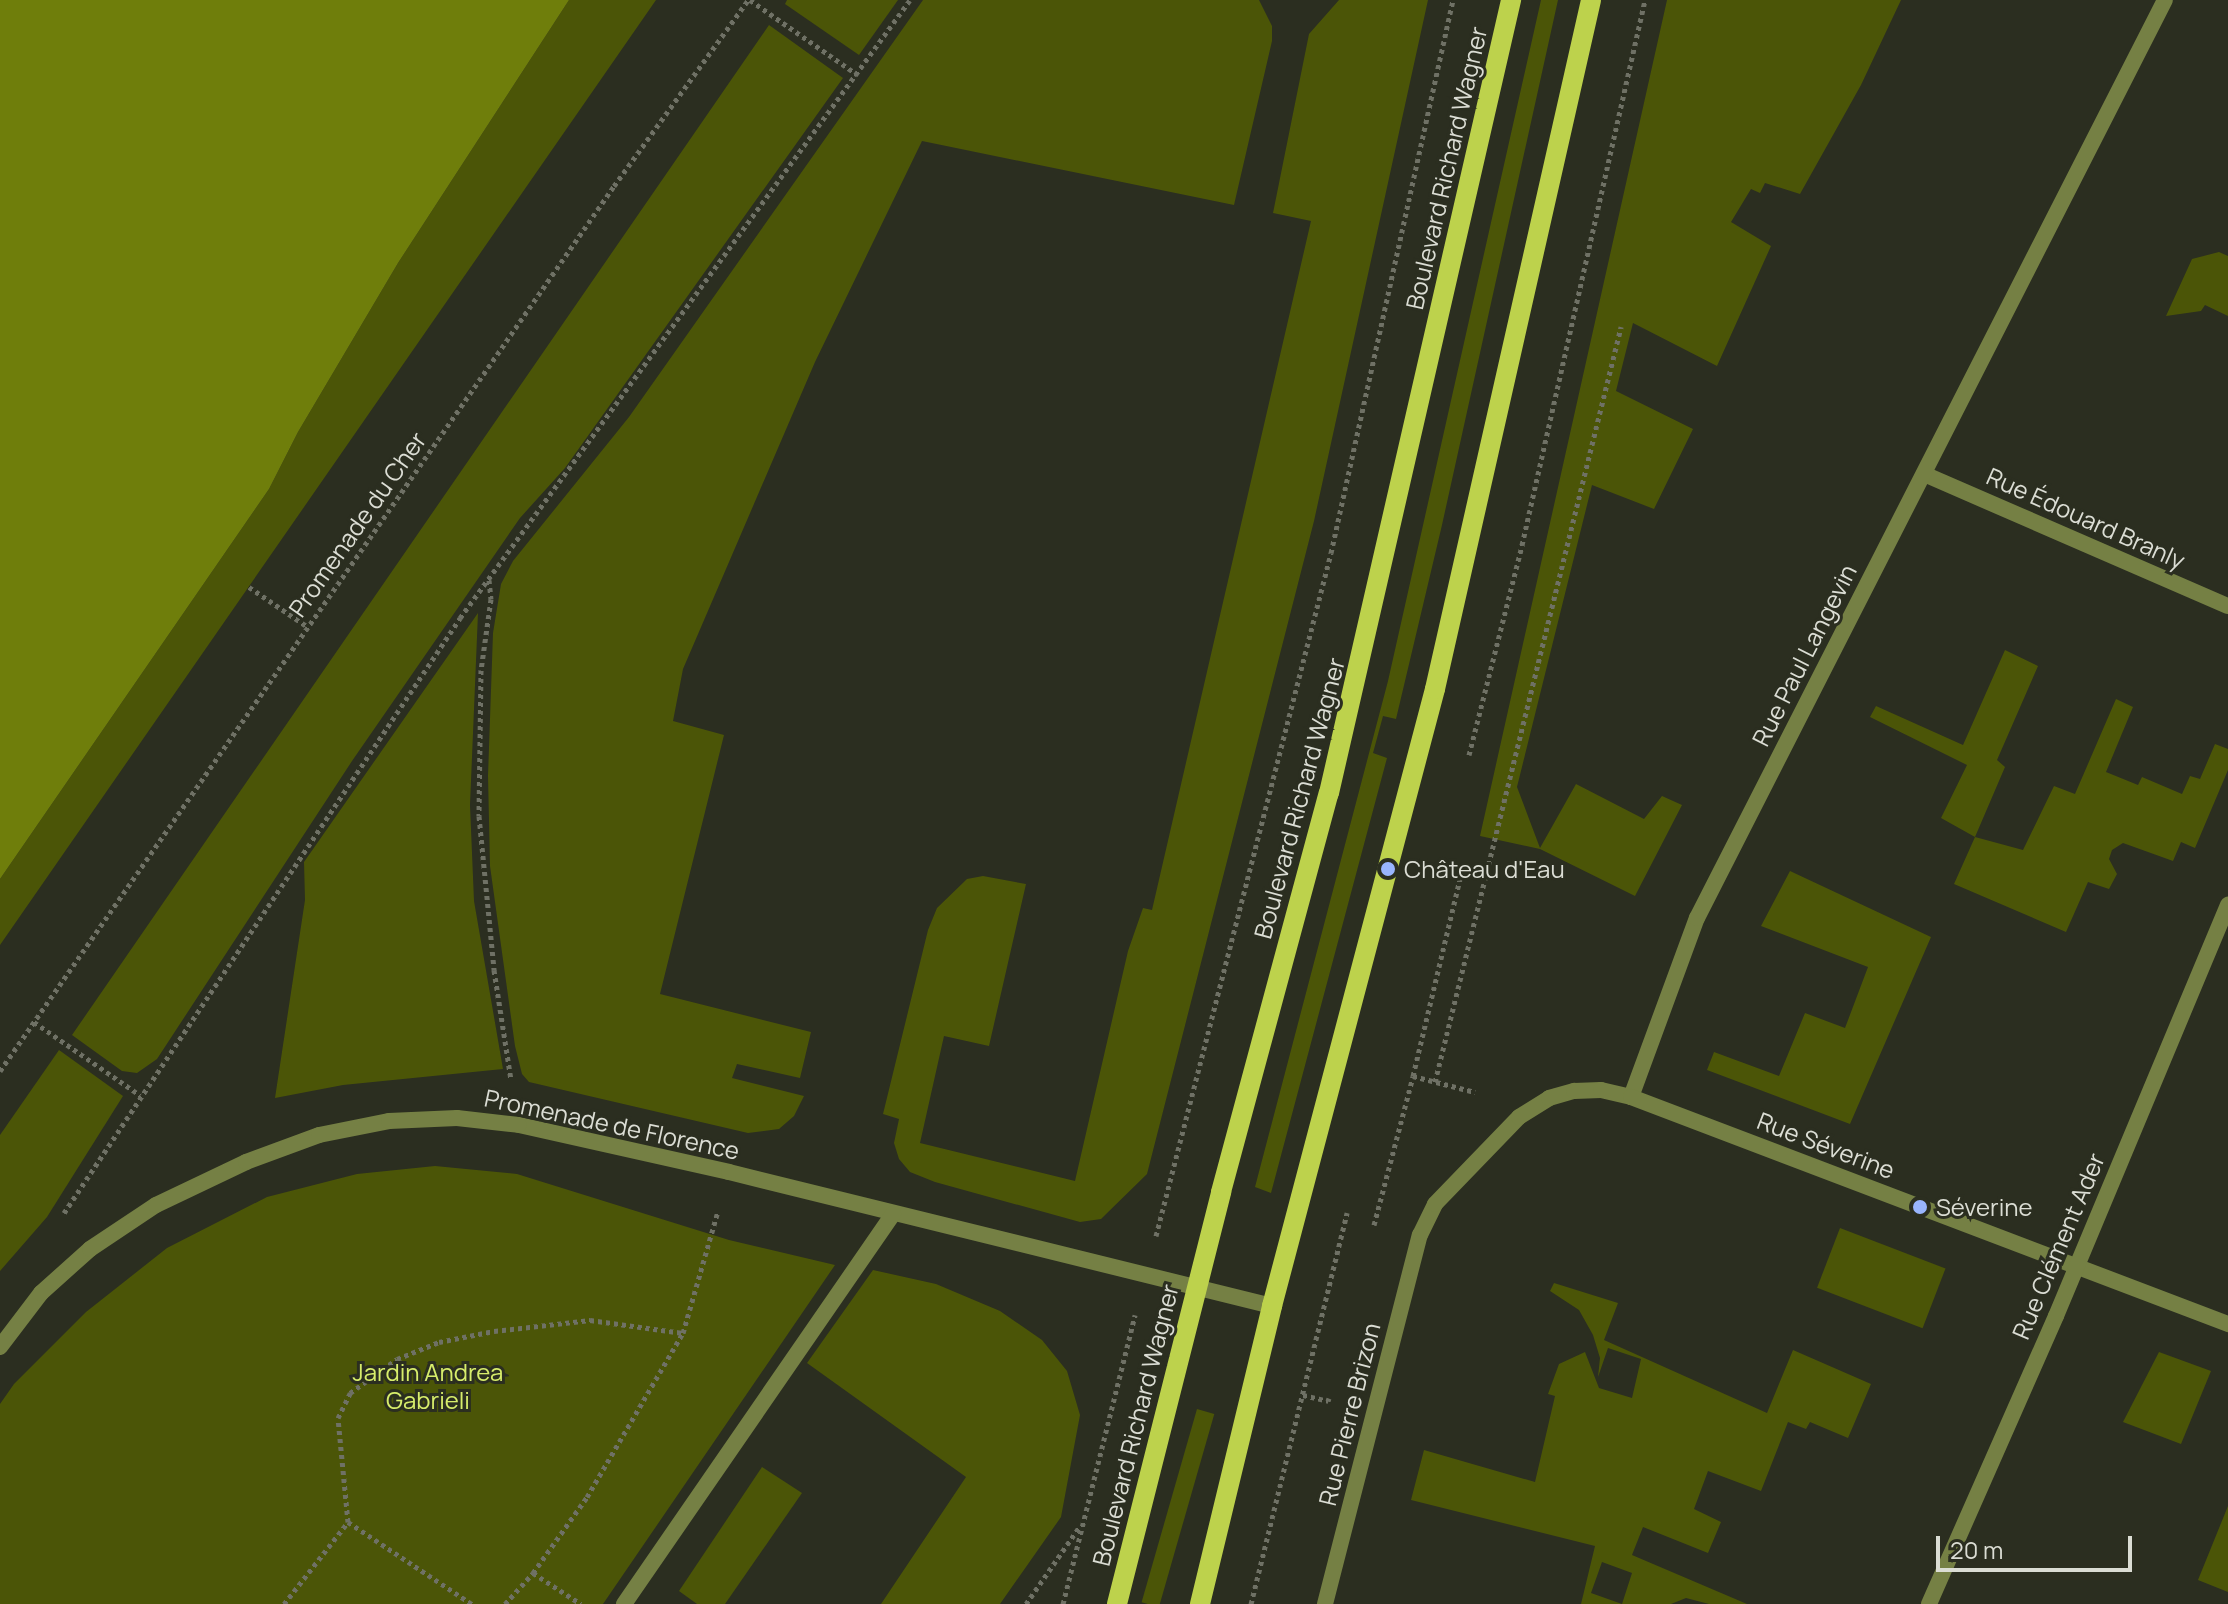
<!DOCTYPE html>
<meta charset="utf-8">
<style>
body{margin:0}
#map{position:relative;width:2228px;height:1604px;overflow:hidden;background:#2b2e20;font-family:Manrope,sans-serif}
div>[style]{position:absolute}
.green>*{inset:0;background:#4b5507;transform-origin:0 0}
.water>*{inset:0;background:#6f7e0b}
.path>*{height:5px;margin-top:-2.5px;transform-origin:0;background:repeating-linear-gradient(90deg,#6f7165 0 4px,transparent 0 8px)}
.service>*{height:16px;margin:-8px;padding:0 8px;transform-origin:8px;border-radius:8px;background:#758044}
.pedestrian>*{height:16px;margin:-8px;padding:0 8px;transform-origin:8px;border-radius:8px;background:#758044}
.minor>*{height:16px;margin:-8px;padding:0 8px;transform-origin:8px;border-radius:8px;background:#758044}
.primary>*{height:20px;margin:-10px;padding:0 10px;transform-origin:10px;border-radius:10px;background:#bdd24c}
.dots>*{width:22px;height:22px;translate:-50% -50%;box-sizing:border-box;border:4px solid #2b2e20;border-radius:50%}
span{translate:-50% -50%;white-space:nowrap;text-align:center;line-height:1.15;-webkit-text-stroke:6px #2b2e20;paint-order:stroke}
.street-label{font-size:24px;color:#dbddd4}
.poi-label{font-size:24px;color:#dbddd4}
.left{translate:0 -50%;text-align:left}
.park-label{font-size:24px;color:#d7ed6b}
.scale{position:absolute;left:1936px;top:1536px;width:196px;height:36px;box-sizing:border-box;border:4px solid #dbddd4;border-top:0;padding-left:10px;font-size:24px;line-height:28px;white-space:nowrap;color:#dbddd4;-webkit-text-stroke:6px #2b2e20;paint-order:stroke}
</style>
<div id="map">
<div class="green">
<div style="clip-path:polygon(569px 0,656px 0,0 945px,0 879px,269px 489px,298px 432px,398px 263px)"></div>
<div style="clip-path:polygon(787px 0,898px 0,859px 55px,785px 4px)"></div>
<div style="clip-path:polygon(923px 0,1259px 0,1272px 26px,1272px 41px,1234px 205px,922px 141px,815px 362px,683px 669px,673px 721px,724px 735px,660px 994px,811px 1032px,800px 1078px,737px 1064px,732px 1078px,804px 1096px,794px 1116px,779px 1129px,748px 1133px,529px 1082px,522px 1074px,515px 1046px,490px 866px,488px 776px,493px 633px,501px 584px,513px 561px,629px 417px)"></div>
<div style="clip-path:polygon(1339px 0,1428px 0,1314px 521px,1147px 1174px,1101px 1219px,1080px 1222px,935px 1182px,910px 1172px,899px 1159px,894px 1143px,899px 1119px,883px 1114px,928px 930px,937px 908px,967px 879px,983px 876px,1026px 884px,989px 1046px,944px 1036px,920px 1143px,1075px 1181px,1128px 951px,1143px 908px,1152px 910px,1311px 221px,1273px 213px,1309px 34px)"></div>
<div style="clip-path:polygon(1541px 0,1558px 0,1442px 525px,1396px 719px,1383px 716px,1373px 753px,1387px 758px,1271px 1193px,1255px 1187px,1388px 681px)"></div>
<div style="clip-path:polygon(1667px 0,1901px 0,1861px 85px,1800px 194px,1765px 183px,1760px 193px,1751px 189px,1731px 222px,1771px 246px,1717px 366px,1633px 323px,1616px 391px,1693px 429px,1654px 509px,1592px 485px,1517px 787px,1540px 848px,1576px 784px,1644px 819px,1662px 796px,1682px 805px,1635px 896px,1540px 849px,1480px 836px)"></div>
<div style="clip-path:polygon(769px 25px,843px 78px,565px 468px,520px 518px,352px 761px,157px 1059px,137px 1073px,122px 1071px,72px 1035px)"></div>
<div style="clip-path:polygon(2219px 252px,2228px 256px,2228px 316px,2205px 305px,2201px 311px,2166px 316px,2192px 259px)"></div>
<div style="clip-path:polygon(478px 613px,470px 805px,474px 901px,503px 1069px,343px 1085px,275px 1098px,305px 900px,304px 862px)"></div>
<div style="clip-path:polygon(2005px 650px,2038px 666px,1997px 760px,2005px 767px,1975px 837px,2023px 850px,2054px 786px,2075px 794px,2116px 699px,2133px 707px,2106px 772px,2138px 785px,2142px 777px,2182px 794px,2190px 776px,2200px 779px,2215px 744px,2228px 749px,2228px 770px,2195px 848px,2181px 842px,2173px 861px,2123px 843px,2112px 850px,2109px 859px,2117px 874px,2109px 889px,2088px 882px,2066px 932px,1954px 884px,1975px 837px,1941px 818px,1967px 765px,1870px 717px,1876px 706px,1963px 745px)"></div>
<div style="clip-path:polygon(1790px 871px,1931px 937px,1850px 1124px,1707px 1070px,1714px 1052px,1779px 1076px,1805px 1013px,1845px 1028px,1868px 967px,1761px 926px)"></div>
<div style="clip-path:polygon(59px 1050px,123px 1096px,47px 1217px,0 1271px,0 1135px)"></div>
<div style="clip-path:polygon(435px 1166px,517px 1174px,729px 1240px,835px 1265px,603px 1604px,0 1604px,0 1404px,14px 1384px,86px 1312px,167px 1248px,267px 1197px,357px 1174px)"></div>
<div style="left:1840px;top:1228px;width:113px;height:64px;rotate:21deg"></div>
<div style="clip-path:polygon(873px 1270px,936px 1284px,1000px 1311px,1042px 1340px,1067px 1371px,1080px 1415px,1061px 1517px,1000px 1604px,881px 1604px,966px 1477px,807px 1363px)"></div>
<div style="clip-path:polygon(evenodd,1554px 1283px,1618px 1303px,1604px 1340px,1767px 1413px,1793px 1350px,1871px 1384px,1848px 1438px,1810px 1422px,1806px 1429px,1788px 1422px,1761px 1491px,1708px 1471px,1694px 1509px,1721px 1522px,1708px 1553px,1643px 1527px,1632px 1555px,1747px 1604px,1709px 1604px,1686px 1598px,1671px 1604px,1581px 1604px,1595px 1546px,1411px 1500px,1424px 1450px,1535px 1482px,1555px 1396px,1548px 1394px,1559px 1364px,1585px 1352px,1599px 1388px,1632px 1398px,1641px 1359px,1608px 1348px,1598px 1377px,1600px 1358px,1593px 1335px,1579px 1310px,1550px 1291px,1554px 1283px,1602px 1562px,1632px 1573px,1622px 1604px,1591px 1593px,1602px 1562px)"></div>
<div style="clip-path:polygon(2159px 1352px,2211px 1371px,2181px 1444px,2123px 1422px)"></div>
<div style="left:1197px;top:1409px;width:18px;height:201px;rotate:16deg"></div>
<div style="clip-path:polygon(762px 1467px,802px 1493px,725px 1604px,697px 1604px,679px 1591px)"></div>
<div style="clip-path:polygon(2228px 1506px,2228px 1592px,2198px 1580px)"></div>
</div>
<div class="water">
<div style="clip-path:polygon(0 0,569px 0,398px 263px,298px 432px,269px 489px,0 879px)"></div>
</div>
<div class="path">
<div style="left:750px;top:0;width:131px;rotate:34.8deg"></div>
<div style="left:489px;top:580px;width:19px;rotate:84deg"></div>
<div style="left:491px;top:599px;width:72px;rotate:98deg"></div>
<div style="left:481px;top:670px;width:146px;rotate:90.8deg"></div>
<div style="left:479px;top:816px;width:155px;rotate:84.4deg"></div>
<div style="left:494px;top:970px;width:111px;rotate:81.2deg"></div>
<div style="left:249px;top:587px;width:71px;rotate:34.1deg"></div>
<div style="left:1469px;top:755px;width:217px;rotate:-75.8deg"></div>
<div style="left:1522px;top:545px;width:559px;rotate:-77.28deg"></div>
<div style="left:34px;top:1022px;width:129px;rotate:34.6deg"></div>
<div style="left:0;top:1071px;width:1077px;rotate:-55.25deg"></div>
<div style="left:614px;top:186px;width:229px;rotate:-54.2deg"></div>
<div style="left:1413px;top:1076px;width:204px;rotate:-76.6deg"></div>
<div style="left:1460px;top:878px;width:27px;rotate:-165deg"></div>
<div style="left:1435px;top:1082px;width:778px;rotate:-76.16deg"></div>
<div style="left:64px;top:1213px;width:715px;rotate:-56.35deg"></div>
<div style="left:460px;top:618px;width:764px;rotate:-53.94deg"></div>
<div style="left:1374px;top:1225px;width:154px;rotate:-75.3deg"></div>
<div style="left:1413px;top:1076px;width:64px;rotate:14.5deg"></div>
<div style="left:1156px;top:1236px;width:705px;rotate:-75.63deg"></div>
<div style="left:1331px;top:553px;width:566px;rotate:-77.56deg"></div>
<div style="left:1303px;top:1395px;width:26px;rotate:13deg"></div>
<div style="left:1328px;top:1401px;width:3px;rotate:-72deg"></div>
<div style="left:348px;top:1522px;width:104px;rotate:-95.5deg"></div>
<div style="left:338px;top:1418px;width:28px;rotate:-64deg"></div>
<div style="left:350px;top:1393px;width:58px;rotate:-35.9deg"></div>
<div style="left:397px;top:1359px;width:45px;rotate:-22deg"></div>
<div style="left:439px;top:1342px;width:56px;rotate:-11.3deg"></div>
<div style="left:494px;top:1331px;width:97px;rotate:-6.5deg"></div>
<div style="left:590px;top:1320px;width:94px;rotate:8deg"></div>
<div style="left:533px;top:1573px;width:57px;rotate:32.9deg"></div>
<div style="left:284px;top:1604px;width:104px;rotate:-52deg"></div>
<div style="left:348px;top:1522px;width:149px;rotate:33.5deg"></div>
<div style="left:505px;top:1604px;width:42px;rotate:-47.9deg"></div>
<div style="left:533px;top:1573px;width:93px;rotate:-54.6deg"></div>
<div style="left:587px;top:1497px;width:190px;rotate:-59.7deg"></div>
<div style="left:683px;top:1333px;width:127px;rotate:-74deg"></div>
<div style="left:1026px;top:1604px;width:95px;rotate:-55.3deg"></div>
<div style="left:1063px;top:1604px;width:298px;rotate:-76deg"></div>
<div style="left:1251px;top:1604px;width:403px;rotate:-76.2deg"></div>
</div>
<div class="service">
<div style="left:519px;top:1125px;width:215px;rotate:12.6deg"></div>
<div style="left:729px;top:1172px;width:559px;rotate:13.86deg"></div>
</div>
<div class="pedestrian">
<div style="left:0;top:1347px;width:68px;rotate:-52.8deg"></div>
<div style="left:41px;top:1293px;width:66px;rotate:-41.9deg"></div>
<div style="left:90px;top:1249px;width:79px;rotate:-33.7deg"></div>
<div style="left:156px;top:1205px;width:100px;rotate:-25.5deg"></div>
<div style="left:246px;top:1162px;width:78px;rotate:-20.3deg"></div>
<div style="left:319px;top:1135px;width:71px;rotate:-11.3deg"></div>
<div style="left:389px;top:1121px;width:68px;rotate:-2.5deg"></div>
<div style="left:457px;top:1118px;width:62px;rotate:6.4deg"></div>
<div style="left:624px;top:1604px;width:474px;rotate:-55.4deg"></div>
</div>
<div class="minor">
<div style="left:1924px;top:474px;width:331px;rotate:23.5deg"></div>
<div style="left:1631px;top:1097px;width:191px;rotate:-69.8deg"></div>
<div style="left:1697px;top:918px;width:1030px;rotate:-62.99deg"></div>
<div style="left:1325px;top:1604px;width:381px;rotate:-75.6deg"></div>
<div style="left:1420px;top:1235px;width:34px;rotate:-64deg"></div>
<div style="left:1435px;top:1204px;width:121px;rotate:-46deg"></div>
<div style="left:1519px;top:1117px;width:36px;rotate:-32deg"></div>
<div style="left:1549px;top:1098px;width:26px;rotate:-16deg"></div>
<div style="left:1574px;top:1091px;width:27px;rotate:-2deg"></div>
<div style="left:1601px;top:1090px;width:31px;rotate:13deg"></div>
<div style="left:1631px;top:1097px;width:639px;rotate:20.82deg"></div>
<div style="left:1929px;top:1604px;width:315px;rotate:-66.2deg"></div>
<div style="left:2056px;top:1316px;width:446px;rotate:-67.3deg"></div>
</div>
<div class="primary">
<div style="left:1117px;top:1604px;width:425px;rotate:-75.8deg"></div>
<div style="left:1221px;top:1192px;width:413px;rotate:-74.9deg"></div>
<div style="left:1329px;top:793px;width:814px;rotate:-77.07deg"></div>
<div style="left:1200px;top:1604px;width:307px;rotate:-76.4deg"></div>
<div style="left:1272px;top:1306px;width:638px;rotate:-75.2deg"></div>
<div style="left:1435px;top:689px;width:706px;rotate:-77.24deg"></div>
</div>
<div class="dots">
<div style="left:1388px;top:869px;background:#99b5fd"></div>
<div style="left:1920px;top:1207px;background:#99b5fd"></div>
</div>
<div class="street-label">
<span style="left:1446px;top:168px;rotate:-77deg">Boulevard Richard Wagner</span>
<span style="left:2086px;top:518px;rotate:24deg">Rue Édouard Branly</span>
<span style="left:357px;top:524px;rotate:-55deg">Promenade du Cher</span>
<span style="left:1804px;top:655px;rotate:-63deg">Rue Paul Langevin</span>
<span style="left:1299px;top:798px;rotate:-75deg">Boulevard Richard Wagner</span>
<span style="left:612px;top:1124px;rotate:12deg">Promenade de Florence</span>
<span style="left:1826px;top:1145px;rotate:21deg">Rue Séverine</span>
<span style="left:2058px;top:1246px;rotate:-67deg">Rue Clément Ader</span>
<span style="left:1349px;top:1414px;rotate:-76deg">Rue Pierre Brizon</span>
<span style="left:1135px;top:1425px;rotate:-76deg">Boulevard Richard Wagner</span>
</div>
<div class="poi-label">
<span class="left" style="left:1404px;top:869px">Château d'Eau</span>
<span class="left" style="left:1936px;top:1207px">Séverine</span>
</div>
<div class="park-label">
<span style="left:428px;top:1386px">Jardin Andrea<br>Gabrieli</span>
</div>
<div class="scale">20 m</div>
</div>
